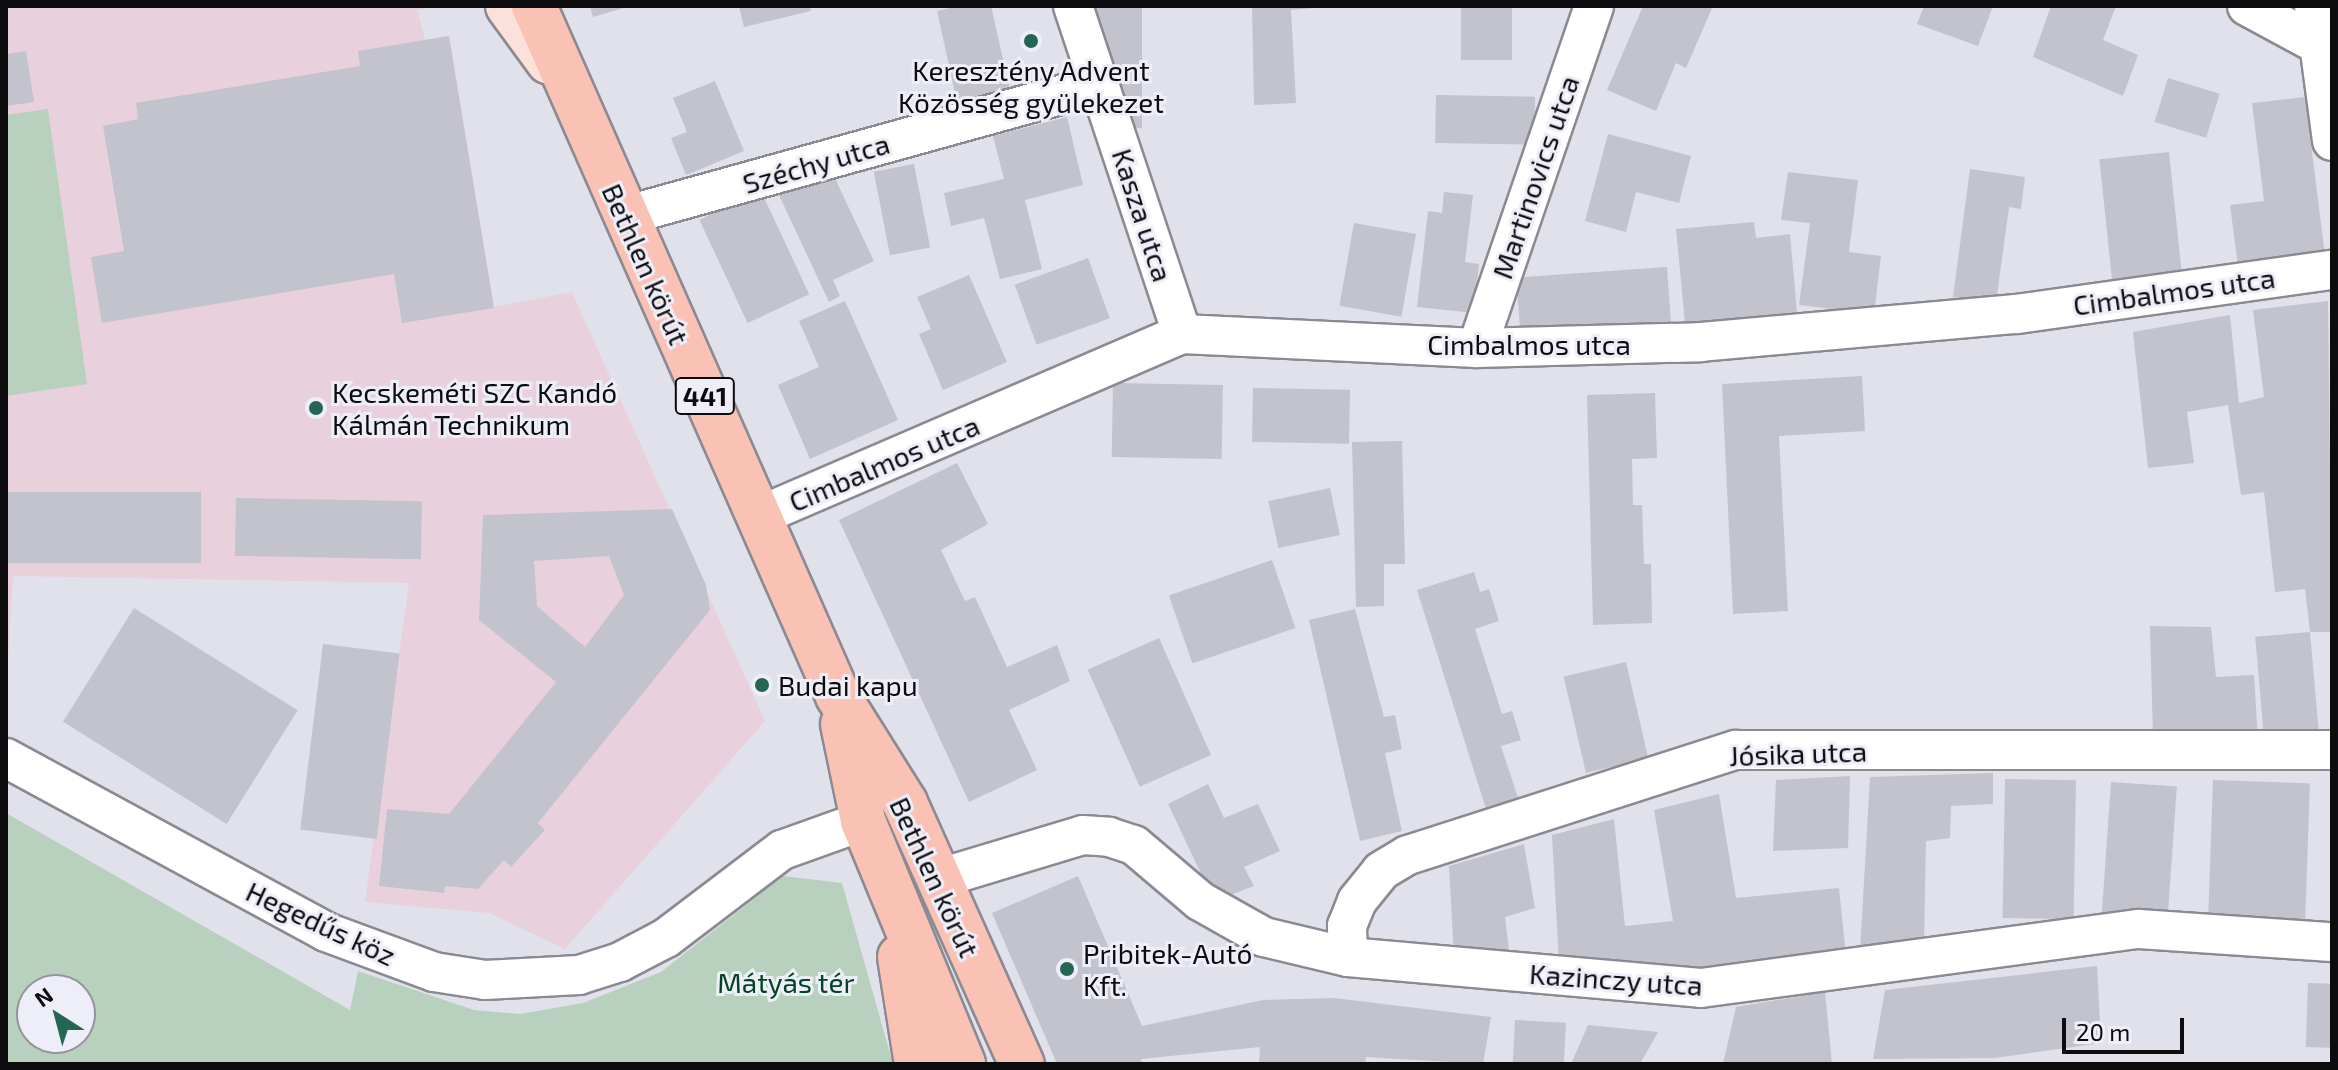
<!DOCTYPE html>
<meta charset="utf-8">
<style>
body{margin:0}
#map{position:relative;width:2338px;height:1070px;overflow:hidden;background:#e1e1eb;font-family:"Exo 2",sans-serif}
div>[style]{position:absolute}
.education>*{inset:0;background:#e8d1dd}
.green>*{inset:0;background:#b7d1be}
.building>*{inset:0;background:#c3c3cd;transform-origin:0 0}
.roads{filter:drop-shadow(2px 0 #8a8a93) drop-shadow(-2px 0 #8a8a93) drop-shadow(0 2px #8a8a93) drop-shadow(0 -2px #8a8a93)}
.street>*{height:38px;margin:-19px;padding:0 19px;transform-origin:19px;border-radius:19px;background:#fff}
.secondary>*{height:44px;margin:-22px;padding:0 22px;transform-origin:22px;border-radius:22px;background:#fce1da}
.primary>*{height:44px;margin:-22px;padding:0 22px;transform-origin:22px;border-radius:22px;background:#f9c2b5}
.dots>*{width:22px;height:22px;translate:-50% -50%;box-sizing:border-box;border:4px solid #eeeef9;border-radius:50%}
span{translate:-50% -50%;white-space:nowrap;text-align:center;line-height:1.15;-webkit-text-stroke:6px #eeeef9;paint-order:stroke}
.shield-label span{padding:2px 6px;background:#eeeef9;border:2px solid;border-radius:6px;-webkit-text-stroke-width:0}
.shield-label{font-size:26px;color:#0c0c0f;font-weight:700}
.poi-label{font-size:28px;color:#0c0c0f}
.left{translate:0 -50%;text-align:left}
.street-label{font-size:28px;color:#0c0c0f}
.park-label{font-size:28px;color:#004523}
.frame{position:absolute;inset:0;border:8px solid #0c0c0f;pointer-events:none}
.north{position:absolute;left:16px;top:974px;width:80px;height:80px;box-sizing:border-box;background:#eeeef9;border:2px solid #94949b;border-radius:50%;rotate:324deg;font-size:22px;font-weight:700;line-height:32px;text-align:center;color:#0c0c0f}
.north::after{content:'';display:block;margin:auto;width:28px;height:36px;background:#256553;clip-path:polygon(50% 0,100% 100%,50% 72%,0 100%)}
.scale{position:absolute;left:2062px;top:1018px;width:122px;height:36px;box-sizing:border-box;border:4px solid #0c0c0f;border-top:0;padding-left:10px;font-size:24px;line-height:28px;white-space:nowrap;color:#0c0c0f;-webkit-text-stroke:6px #eeeef9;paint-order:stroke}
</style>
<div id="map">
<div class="education">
<div style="clip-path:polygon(6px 6px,443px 6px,417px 10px,425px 40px,449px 36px,494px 307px,572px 292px,765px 721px,565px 949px,489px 913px,365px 902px,409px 583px,13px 576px,6px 694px)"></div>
</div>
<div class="green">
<div style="clip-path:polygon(48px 109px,87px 384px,6px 396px,6px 115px)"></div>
<div style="clip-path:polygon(evenodd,6px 813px,350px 1010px,358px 971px,474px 1010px,520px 1014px,583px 1003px,661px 972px,783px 876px,842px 883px,893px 1064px,6px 1064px,6px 813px,32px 990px,80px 990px,80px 1038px,32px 1038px,32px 990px)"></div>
</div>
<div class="building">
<div style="clip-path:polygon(590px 6px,627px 6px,627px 7px,593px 17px)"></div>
<div style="clip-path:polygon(739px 6px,810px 6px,811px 11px,744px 27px)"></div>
<div style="clip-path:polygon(959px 6px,991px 6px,1010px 90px,957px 102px,937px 11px)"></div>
<div style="left:1093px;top:6px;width:49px;height:122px"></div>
<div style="clip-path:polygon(1252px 6px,1338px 6px,1291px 10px,1296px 103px,1254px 105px)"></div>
<div style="left:1461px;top:6px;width:51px;height:54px"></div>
<div style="clip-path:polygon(1643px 6px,1713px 6px,1686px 68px,1676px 63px,1656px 111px,1607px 90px)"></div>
<div style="clip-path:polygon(1924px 6px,1993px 6px,1978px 46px,1917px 24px)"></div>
<div style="clip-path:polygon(2051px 6px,2116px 6px,2103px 40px,2138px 55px,2123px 96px,2033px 57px)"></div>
<div style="clip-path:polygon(449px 36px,494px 308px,402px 323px,394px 274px,102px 323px,91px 257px,124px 251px,103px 126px,138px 119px,136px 103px,360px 66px,358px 51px)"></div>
<div style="clip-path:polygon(26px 51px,34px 102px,6px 106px,6px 54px)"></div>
<div style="left:2168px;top:78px;width:54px;height:46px;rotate:17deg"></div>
<div style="clip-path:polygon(715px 81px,744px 151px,686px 175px,671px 138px,687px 132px,673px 98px)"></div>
<div style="left:1436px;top:95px;width:99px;height:48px;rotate:1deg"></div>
<div style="clip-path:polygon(2305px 97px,2325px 255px,2238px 266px,2230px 205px,2264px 201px,2252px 103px)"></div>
<div style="clip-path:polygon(1067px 117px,1083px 185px,1025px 200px,1042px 269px,1000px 279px,984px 218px,951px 226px,944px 193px,1004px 179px,993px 136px)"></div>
<div style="clip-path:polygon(1608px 134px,1691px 156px,1679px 203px,1636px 192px,1626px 232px,1585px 221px)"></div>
<div style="left:2169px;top:152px;width:125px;height:70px;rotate:84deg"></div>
<div style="left:914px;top:164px;width:85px;height:41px;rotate:79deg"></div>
<div style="clip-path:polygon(830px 168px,874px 261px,833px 280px,840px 296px,829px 302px,778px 193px)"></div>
<div style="clip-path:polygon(1970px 169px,2025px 177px,2021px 209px,2009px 207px,1996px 303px,1953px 297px)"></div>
<div style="clip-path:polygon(1788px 172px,1858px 180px,1849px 252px,1881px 256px,1874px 314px,1799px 305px,1810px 223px,1781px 220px)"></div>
<div style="left:761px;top:191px;width:114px;height:68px;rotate:65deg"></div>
<div style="clip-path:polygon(1444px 192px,1473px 195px,1465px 262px,1479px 264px,1474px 313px,1417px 307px,1428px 211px,1442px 213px)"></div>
<div style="clip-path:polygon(1754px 222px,1756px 238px,1790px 234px,1797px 312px,1685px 323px,1676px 229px)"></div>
<div style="left:1354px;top:223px;width:63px;height:84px;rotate:10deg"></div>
<div style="left:1088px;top:258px;width:64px;height:78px;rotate:70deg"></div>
<div style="left:1667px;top:267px;width:56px;height:151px;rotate:86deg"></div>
<div style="clip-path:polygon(969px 275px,1007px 362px,943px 390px,919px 334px,931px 329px,917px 297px)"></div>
<div style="clip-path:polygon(845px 301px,898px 420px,810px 459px,778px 385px,819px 367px,799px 321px)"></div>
<div style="clip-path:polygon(2328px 301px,2332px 632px,2310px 632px,2305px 589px,2275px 592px,2264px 492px,2241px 495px,2228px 405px,2187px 412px,2194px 463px,2148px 468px,2133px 332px,2230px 315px,2239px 403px,2264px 397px,2253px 310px)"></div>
<div style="clip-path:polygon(1862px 376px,1865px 431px,1779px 436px,1788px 611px,1733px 614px,1722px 384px)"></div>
<div style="left:1113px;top:383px;width:110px;height:74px;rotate:1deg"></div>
<div style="left:1253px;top:388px;width:97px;height:54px;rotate:1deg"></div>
<div style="clip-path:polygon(1655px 393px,1657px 458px,1632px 459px,1633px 505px,1642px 505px,1644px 564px,1651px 564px,1652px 623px,1593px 625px,1587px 395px)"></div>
<div style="clip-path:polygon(1402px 441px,1405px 564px,1384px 564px,1384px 606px,1356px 607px,1352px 442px)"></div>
<div style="clip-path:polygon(957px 463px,988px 524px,941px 550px,965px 601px,975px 597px,1007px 667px,1057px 645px,1070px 681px,1009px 710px,1037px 770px,969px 802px,839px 520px)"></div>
<div style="left:1330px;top:488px;width:48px;height:63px;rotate:78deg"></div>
<div style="left:6px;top:492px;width:195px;height:71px"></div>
<div style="left:236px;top:498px;width:186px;height:58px;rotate:1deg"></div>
<div style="clip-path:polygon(evenodd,672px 509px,706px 585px,710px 610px,538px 823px,545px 830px,511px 867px,504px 860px,478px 889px,445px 886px,444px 893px,379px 886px,387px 809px,449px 814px,556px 682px,479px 620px,483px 515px,672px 509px,609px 556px,624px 595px,585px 647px,537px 606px,534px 561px,609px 556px)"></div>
<div style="left:1272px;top:560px;width:72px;height:109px;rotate:71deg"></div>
<div style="clip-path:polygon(1474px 572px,1480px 592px,1489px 589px,1499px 621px,1475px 629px,1502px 714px,1512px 711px,1521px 740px,1501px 746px,1519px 801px,1487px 812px,1417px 590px)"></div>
<div style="left:134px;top:608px;width:193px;height:134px;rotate:32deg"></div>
<div style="clip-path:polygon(1355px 609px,1384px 717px,1395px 715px,1402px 749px,1385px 753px,1402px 831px,1360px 841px,1309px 620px)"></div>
<div style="clip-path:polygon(2150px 626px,2211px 627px,2216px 677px,2254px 675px,2258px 740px,2153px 739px)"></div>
<div style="left:2310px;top:632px;width:104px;height:55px;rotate:85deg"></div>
<div style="left:1159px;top:638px;width:128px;height:78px;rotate:66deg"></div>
<div style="left:323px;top:644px;width:77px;height:187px;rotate:7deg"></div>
<div style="left:1626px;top:662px;width:99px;height:64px;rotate:77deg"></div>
<div style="clip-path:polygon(1993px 773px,1993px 804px,1951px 806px,1950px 838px,1926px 841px,1924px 942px,1860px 951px,1870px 777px)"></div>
<div style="clip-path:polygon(1850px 776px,1848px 848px,1773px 851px,1776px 780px)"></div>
<div style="left:2005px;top:779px;width:71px;height:139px;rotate:1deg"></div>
<div style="left:2213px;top:780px;width:97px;height:140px;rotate:2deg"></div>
<div style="left:2111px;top:782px;width:66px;height:135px;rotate:4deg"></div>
<div style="clip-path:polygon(1208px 784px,1224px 818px,1258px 804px,1280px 851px,1244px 867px,1254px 886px,1214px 901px,1168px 804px)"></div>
<div style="clip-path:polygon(1719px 794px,1736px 898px,1839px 888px,1846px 955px,1680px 970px,1559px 963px,1552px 835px,1614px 819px,1625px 926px,1673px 921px,1654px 810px)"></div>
<div style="clip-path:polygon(1524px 844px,1535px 908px,1505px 917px,1510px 959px,1454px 957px,1449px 866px)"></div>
<div style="clip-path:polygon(1078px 876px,1142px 1026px,1263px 1000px,1334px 998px,1491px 1017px,1483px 1064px,1366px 1057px,1365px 1064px,1259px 1064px,1260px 1047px,1141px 1059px,1142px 1064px,1057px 1064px,992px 913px)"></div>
<div style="clip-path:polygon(2097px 966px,2101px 1043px,1995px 1058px,1873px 1059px,1885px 990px)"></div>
<div style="left:2308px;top:983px;width:24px;height:64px;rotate:2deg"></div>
<div style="clip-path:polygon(1825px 992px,1832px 1064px,1723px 1064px,1736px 1007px)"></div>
<div style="left:1515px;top:1020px;width:51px;height:44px;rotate:3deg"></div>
<div style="clip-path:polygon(1588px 1025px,1658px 1032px,1640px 1064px,1571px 1064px)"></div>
</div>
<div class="roads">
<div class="street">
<div style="left:1073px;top:6px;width:346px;rotate:71.6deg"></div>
<div style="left:2247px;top:6px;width:80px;rotate:28.5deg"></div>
<div style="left:2314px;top:6px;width:136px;rotate:82.4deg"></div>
<div style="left:624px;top:216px;width:494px;rotate:-15.5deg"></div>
<div style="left:1477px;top:348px;width:361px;rotate:-71.1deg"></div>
<div style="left:759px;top:516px;width:460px;rotate:-23.3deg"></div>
<div style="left:1182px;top:334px;width:295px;rotate:2.7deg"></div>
<div style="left:1477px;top:348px;width:224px;rotate:-1.5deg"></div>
<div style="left:1701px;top:342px;width:317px;rotate:-5.1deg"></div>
<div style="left:2017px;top:314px;width:318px;rotate:-8deg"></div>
<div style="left:6px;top:758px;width:364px;rotate:28.5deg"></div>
<div style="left:326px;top:932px;width:115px;rotate:20.3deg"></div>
<div style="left:434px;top:972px;width:52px;rotate:8.9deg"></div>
<div style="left:485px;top:980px;width:94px;rotate:-3deg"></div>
<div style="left:579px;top:975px;width:43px;rotate:-17.6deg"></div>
<div style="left:620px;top:962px;width:52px;rotate:-27.6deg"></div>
<div style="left:666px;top:938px;width:146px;rotate:-37.2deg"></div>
<div style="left:782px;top:850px;width:86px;rotate:-19.7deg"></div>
<div style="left:937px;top:879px;width:152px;rotate:-16.8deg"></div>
<div style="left:1083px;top:835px;width:26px;rotate:4deg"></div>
<div style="left:1109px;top:837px;width:26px;rotate:18deg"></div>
<div style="left:1134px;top:845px;width:87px;rotate:40.3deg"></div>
<div style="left:1200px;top:901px;width:73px;rotate:29.4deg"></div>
<div style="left:1264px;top:937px;width:86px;rotate:13.4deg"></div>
<div style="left:1348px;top:957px;width:354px;rotate:5deg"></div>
<div style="left:1701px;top:988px;width:442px;rotate:-7.7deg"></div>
<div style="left:2139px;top:929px;width:193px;rotate:3.9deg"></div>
<div style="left:1348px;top:957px;width:31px;rotate:-92deg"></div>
<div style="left:1347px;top:926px;width:27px;rotate:-68deg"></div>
<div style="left:1357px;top:901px;width:38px;rotate:-51deg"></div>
<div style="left:1381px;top:871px;width:31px;rotate:-31deg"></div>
<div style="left:1408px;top:855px;width:344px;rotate:-17.8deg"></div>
<div style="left:1736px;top:750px;width:596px"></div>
</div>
<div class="secondary">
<div style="left:508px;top:6px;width:69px;rotate:53.8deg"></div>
</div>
<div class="primary">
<div style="left:534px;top:6px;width:754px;rotate:66.22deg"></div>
<div style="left:838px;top:696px;width:126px;rotate:57.9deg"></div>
<div style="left:905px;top:803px;width:286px;rotate:65.9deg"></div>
<div style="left:843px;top:724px;width:99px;rotate:78.3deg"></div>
<div style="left:863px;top:821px;width:263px;rotate:67.6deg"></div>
<div style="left:900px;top:957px;width:108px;rotate:81deg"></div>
</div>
</div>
<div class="dots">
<div style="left:1031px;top:41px;background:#256553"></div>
<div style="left:316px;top:408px;background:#256553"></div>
<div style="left:762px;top:685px;background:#256553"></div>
<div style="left:1067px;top:969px;background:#256553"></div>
</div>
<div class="shield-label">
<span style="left:705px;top:396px">441</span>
</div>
<div class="poi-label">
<span style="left:1031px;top:86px">Keresztény Advent<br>Közösség gyülekezet</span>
<span class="left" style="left:332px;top:408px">Kecskeméti SZC Kandó<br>Kálmán Technikum</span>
<span class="left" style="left:778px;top:685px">Budai kapu</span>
<span class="left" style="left:1083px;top:969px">Pribitek-Autó<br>Kft.</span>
</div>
<div class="street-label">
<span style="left:816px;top:163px;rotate:-16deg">Széchy utca</span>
<span style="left:1535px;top:177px;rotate:-71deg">Martinovics utca</span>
<span style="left:1143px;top:215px;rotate:72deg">Kasza utca</span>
<span style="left:646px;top:264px;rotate:66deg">Bethlen körút</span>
<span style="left:2174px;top:291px;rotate:-8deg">Cimbalmos utca</span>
<span style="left:1529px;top:344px">Cimbalmos utca</span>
<span style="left:884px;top:463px;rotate:-23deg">Cimbalmos utca</span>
<span style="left:1798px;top:753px;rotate:-2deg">Jósika utca</span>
<span style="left:935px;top:877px;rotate:65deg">Bethlen körút</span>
<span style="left:321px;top:923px;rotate:25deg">Hegedűs köz</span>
<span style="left:1616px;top:979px;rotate:4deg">Kazinczy utca</span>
</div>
<div class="park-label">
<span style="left:786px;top:982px">Mátyás tér</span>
</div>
<div class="frame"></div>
<div class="north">N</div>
<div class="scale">20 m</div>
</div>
